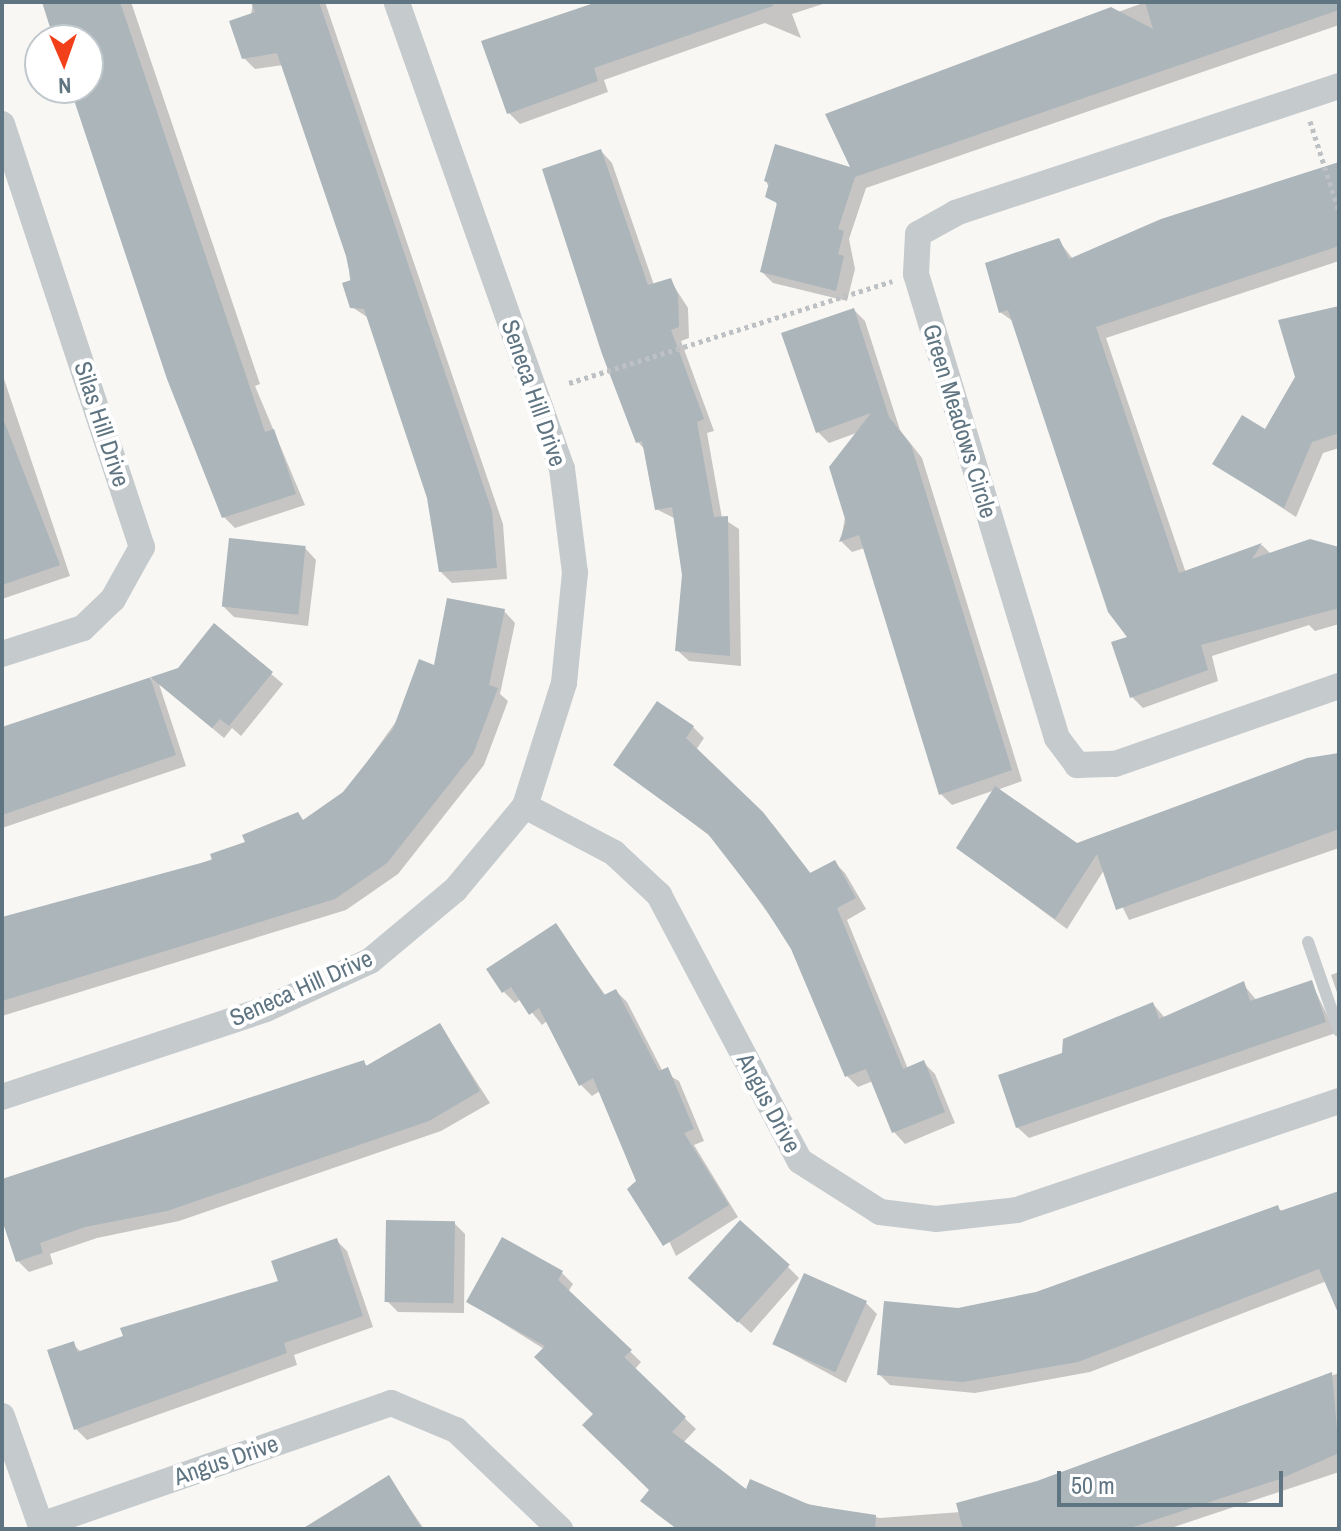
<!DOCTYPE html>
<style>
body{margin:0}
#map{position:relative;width:1341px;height:1531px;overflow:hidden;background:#f8f7f4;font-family:"Archivo Narrow",sans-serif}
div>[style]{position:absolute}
.shadow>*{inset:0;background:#0003}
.building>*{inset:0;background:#abb5ba;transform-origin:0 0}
.path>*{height:5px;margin-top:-2.5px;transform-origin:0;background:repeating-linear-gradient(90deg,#bec1c3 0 4px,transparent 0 8px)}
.service>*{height:12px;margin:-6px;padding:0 6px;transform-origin:6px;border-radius:6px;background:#c5cacd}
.minor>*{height:26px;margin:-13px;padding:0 13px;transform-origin:13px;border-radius:13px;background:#c5cacd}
span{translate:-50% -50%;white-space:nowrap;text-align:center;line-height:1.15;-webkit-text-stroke:8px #fff;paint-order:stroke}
.street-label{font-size:24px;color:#607582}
.frame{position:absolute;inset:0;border:4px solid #607582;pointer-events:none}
.north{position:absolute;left:24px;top:24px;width:80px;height:80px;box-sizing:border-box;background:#fff;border:2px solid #bfc8cd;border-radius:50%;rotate:178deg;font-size:22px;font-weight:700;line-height:32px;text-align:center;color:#607582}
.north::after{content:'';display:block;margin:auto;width:28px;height:36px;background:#f2401a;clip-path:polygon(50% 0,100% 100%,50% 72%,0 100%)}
.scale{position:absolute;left:1057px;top:1471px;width:226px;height:36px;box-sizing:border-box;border:4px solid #607582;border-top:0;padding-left:10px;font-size:24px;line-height:28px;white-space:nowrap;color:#607582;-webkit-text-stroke:6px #fff;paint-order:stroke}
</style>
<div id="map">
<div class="shadow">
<div style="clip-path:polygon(47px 2px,131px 2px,260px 384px,255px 386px,305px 505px,235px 528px,224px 517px,76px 88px,88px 88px,88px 40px,60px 40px)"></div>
<div style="clip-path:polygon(253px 2px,325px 2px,503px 524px,507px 579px,452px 583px,441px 572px,429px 497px,370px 319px,352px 307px,348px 255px,283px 65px,255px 69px,244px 58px)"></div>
<div style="clip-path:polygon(599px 2px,829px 2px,792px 14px,801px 38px,765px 23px,604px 80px,608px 92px,520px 124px,509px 113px)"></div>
<div style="clip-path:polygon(1146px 2px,1339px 2px,1339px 25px,866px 188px,849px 239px,855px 269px,847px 301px,773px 283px,762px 272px,778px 207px,766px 181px,854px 170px,828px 115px)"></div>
<div style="clip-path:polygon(601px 151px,612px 163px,654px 285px,670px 280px,688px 308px,689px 338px,681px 341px,714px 431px,707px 433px,722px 518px,739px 529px,741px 666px,689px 661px,677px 650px,684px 575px,676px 519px,656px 509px,646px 451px,638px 442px)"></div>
<div style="clip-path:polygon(1339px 164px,1339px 261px,1106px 338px,1186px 573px,1262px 545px,1272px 555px,1339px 552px,1339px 624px,1315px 631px,1309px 625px,1212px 656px,1218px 681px,1143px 708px,1132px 697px,1130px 638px,1014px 322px,1000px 312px,1058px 240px,1073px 259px)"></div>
<div style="clip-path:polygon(854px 310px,865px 321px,900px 430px,922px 458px,1022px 781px,997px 790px,1077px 846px,1339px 753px,1339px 848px,1129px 920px,1104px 870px,1067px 929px,958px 848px,995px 790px,952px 805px,941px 794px,865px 548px,852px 552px,841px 541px,859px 432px,829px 443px,817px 431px)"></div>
<div style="clip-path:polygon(1339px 312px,1339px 448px,1323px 453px,1296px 517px,1215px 464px,1266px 432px)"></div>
<div style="clip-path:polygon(2px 373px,70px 576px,2px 599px)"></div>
<div style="clip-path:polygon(305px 548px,316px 560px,308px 626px,234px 617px,223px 606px)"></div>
<div style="clip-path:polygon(504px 611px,515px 623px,500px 694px,508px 701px,484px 765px,398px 874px,346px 910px,2px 1016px,2px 919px,165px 878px,304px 822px,345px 793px,435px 667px)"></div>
<div style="clip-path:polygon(214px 626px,283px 684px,241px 736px,232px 728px,224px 738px,159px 684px,186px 766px,2px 828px,2px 732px,179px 669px)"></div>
<div style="clip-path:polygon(693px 727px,704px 738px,696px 750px,774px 826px,812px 875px,834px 862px,845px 873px,866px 909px,847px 920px,908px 1069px,924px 1063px,935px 1074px,955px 1123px,905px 1144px,894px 1132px,873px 1081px,858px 1087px,847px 1076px,793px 948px,715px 840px,616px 764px)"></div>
<div style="clip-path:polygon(555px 925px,606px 996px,616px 991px,627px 1002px,663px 1072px,679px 1081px,704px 1141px,694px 1145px,738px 1217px,676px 1256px,600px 1091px,592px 1096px,580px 1084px,547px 1021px,542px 1025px,521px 999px,515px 1003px,504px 992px)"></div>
<div style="clip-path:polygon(1339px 972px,1339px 998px,1331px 975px)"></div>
<div style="clip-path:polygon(1311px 982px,1336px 1033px,1029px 1138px,1017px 1127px,1064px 1055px,1153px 1004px,1165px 1018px,1243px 984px,1257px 1001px)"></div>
<div style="clip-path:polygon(440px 1025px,490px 1103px,441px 1131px,179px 1221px,97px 1238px,50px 1254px,53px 1264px,29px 1272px,18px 1261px,2px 1214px,2px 1182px,363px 1062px,368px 1067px)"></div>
<div style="clip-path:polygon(1339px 1194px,1339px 1295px,1327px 1281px,1090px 1372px,975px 1393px,890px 1385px,879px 1374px,958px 1310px,1037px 1294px,1277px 1207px,1283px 1212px)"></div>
<div style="clip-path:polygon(454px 1223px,465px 1234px,464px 1313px,398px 1312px,387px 1301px)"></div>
<div style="clip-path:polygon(336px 1240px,347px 1251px,373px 1327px,294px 1355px,297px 1365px,87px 1440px,76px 1429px,73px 1344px,82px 1353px,281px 1282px)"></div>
<div style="clip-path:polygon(788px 1267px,799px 1278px,751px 1333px,701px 1288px)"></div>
<div style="clip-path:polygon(562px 1273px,573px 1284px,568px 1292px,641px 1362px,634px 1370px,696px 1429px,683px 1443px,747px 1492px,880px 1518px,961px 1512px,1339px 1373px,1339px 1472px,1168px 1529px,677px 1529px,654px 1512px,652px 1490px,544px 1349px,469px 1302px)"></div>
<div style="clip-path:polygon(866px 1303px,877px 1314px,846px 1383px,774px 1344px)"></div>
<div style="clip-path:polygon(389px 1478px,424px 1529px,329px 1529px)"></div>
</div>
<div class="building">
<div style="clip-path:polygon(42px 2px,120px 2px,265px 432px,274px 429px,296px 494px,222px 518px,167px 379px,70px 88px,88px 88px,88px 40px,54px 40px)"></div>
<div style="clip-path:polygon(251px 2px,319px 2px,492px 511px,497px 568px,439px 572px,427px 498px,364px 309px,350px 308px,342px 283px,351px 280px,346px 256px,277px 53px,242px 59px,229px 21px,255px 12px)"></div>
<div style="clip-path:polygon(597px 2px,772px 2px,773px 6px,594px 68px,598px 81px,507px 114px,481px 41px)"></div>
<div style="clip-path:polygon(1145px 2px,1339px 2px,1339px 10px,855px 177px,838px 229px,844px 231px,838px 254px,844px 256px,836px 291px,760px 272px,777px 203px,765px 197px,769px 183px,764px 181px,775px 144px,850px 167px,825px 114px,1111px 7px,1153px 29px)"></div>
<div style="clip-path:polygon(601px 149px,648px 285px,671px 278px,678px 295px,679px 327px,671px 330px,704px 419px,697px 422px,714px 517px,728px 516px,730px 656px,675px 651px,682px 575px,672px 507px,655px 510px,642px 441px,636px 443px,602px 354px,542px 169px)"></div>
<div style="clip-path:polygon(1339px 162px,1339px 246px,1096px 327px,1179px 573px,1262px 543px,1252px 559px,1310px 539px,1339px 547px,1339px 608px,1201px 645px,1208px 670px,1130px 698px,1111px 642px,1127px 637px,1108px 612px,1008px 310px,999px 313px,985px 263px,1059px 238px,1069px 259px,1161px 219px)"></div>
<div style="clip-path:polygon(1339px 306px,1339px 433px,1312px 442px,1284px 508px,1212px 464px,1242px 415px,1265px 429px,1295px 377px,1278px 320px)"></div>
<div style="clip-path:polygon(854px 308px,889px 417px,911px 445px,1012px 770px,939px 795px,859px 535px,839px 542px,846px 522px,829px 467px,871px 413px,816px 433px,781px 333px)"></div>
<div style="clip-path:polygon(2px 416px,60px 565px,2px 585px)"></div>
<div style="left:229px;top:538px;width:77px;height:69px;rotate:6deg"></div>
<div style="clip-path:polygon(447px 598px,505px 609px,489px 685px,498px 688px,473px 754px,387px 863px,335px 899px,2px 1001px,2px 917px,212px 860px,210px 854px,245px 842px,242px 835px,298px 812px,303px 820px,343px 792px,393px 729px,419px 659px,434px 665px)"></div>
<div style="clip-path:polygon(214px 623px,273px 672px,229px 726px,220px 719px,212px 728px,150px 677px,176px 755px,2px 815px,2px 727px,178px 668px)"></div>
<div style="clip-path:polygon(657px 701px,694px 726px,686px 738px,763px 812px,810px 873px,835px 860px,856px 898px,837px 908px,903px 1069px,924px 1060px,945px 1112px,892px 1133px,866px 1069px,845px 1077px,791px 949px,763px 905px,708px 834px,613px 765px)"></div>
<div style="clip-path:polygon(1339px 753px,1339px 829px,1116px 910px,1097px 854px,1055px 919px,956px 848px,995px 786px,1077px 843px,1307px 758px)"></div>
<div style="clip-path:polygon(556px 923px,604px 995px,616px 989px,659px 1071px,668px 1067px,694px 1129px,684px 1133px,729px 1205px,663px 1246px,627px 1189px,636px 1181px,593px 1078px,579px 1086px,539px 1008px,529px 1015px,511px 987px,502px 993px,486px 969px)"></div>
<div style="clip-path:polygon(1312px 980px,1326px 1022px,1016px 1128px,998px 1075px,1062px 1053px,1063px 1039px,1153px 1002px,1159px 1019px,1244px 981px,1250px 1001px)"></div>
<div style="clip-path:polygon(440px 1023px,480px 1091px,429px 1121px,167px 1211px,85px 1227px,40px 1243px,43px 1253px,16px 1262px,2px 1220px,2px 1179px,364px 1060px,366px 1066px)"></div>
<div style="clip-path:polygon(1339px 1191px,1339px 1315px,1319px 1269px,1078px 1362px,963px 1382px,877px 1375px,884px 1301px,958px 1308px,1036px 1292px,1278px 1205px,1280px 1211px)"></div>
<div style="left:386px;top:1220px;width:69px;height:82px;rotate:1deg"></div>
<div style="left:740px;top:1220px;width:67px;height:78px;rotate:42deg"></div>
<div style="clip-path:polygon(502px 1237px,563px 1271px,558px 1280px,632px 1350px,624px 1357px,686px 1417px,672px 1432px,746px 1489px,750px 1479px,810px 1505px,876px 1515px,875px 1529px,677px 1529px,640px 1501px,649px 1490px,582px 1425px,593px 1414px,534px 1357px,545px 1346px,466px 1302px)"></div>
<div style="clip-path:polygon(337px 1238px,363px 1316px,284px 1343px,287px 1353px,74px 1430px,47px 1350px,74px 1341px,77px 1352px,123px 1336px,120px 1328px,278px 1281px,271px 1261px)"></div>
<div style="left:804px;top:1273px;width:69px;height:78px;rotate:24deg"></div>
<div style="clip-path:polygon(1332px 1372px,1339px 1453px,1280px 1479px,1127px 1529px,963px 1529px,956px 1503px,1037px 1481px)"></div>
<div style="clip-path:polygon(389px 1475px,422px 1529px,302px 1529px)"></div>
</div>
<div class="path">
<div style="left:1310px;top:121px;width:96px;rotate:72.3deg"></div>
<div style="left:569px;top:383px;width:339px;rotate:-17.5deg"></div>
</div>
<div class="service">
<div style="left:1308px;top:942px;width:94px;rotate:70.8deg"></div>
</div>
<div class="minor">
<div style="left:1339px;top:86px;width:404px;rotate:161.7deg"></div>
<div style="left:956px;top:213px;width:43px;rotate:151.1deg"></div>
<div style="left:918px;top:234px;width:40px;rotate:92.9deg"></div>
<div style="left:916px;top:274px;width:485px;rotate:73.1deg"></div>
<div style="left:1057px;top:738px;width:34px;rotate:53deg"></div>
<div style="left:1077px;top:765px;width:38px;rotate:-2deg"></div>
<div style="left:1115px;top:764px;width:237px;rotate:-19.2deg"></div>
<div style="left:2px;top:124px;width:446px;rotate:71.7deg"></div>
<div style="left:142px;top:547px;width:60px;rotate:119.1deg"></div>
<div style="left:113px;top:599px;width:42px;rotate:136deg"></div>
<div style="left:83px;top:628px;width:85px;rotate:162.2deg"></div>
<div style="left:525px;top:806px;width:101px;rotate:27.8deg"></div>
<div style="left:614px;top:853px;width:62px;rotate:43deg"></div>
<div style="left:659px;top:895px;width:301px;rotate:62.1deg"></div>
<div style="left:800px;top:1161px;width:95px;rotate:32.5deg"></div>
<div style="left:880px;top:1212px;width:56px;rotate:7.1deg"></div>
<div style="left:936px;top:1219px;width:81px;rotate:-6.3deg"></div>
<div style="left:1017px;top:1210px;width:340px;rotate:-18.7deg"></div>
<div style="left:2px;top:1097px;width:278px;rotate:-18.4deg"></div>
<div style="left:266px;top:1009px;width:115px;rotate:-24.8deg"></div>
<div style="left:370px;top:961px;width:111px;rotate:-39.9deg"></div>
<div style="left:455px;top:890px;width:109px;rotate:-50.2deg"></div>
<div style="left:525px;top:806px;width:129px;rotate:-72.4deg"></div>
<div style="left:564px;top:683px;width:111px;rotate:-84.3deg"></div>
<div style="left:575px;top:573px;width:105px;rotate:-97.1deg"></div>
<div style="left:562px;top:469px;width:495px;rotate:-109.5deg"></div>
<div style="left:2px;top:1416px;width:120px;rotate:70.5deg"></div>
<div style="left:41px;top:1525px;width:371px;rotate:-19.2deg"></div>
<div style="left:391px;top:1403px;width:70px;rotate:22.6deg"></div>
<div style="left:456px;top:1430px;width:144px;rotate:43.6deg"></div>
</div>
<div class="street-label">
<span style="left:534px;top:393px;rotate:71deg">Seneca Hill Drive</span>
<span style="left:960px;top:421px;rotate:73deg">Green Meadows Circle</span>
<span style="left:102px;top:424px;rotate:72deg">Silas Hill Drive</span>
<span style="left:301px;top:988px;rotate:-24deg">Seneca Hill Drive</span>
<span style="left:769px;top:1103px;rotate:62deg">Angus Drive</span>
<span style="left:226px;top:1460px;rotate:-19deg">Angus Drive</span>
</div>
<div class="frame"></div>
<div class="north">N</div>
<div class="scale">50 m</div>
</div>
